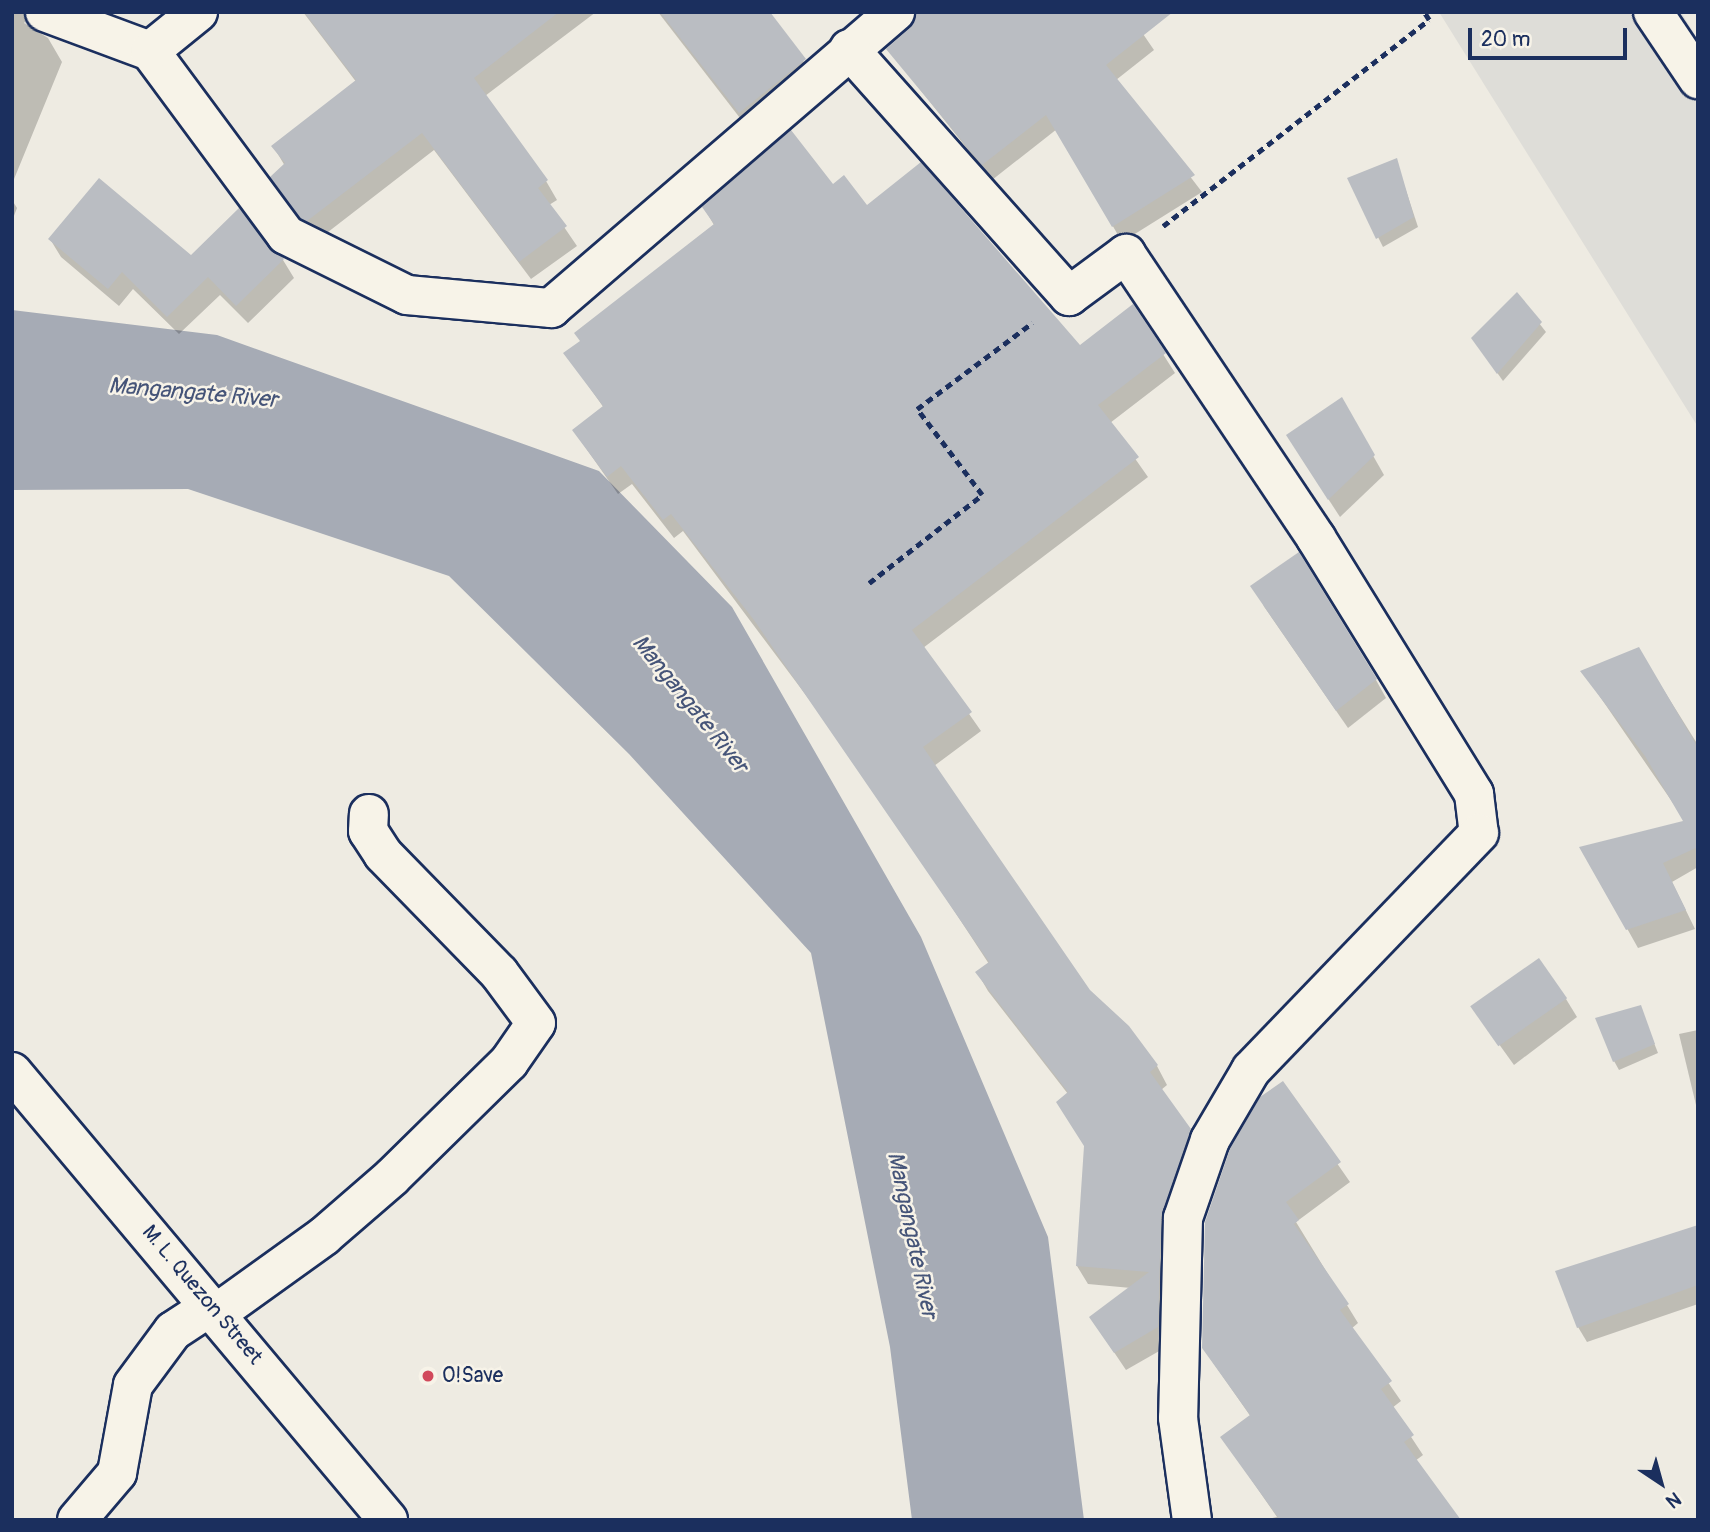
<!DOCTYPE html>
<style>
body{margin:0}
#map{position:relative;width:1710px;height:1532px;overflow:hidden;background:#eeebe2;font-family:Pangolin,sans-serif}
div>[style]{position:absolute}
.built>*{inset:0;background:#deddd8}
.water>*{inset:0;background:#a6abb5}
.shadow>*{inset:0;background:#0003}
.building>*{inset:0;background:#babdc2;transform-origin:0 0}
.path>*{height:4.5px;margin-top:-2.25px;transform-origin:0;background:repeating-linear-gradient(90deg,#1b2f5e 0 7px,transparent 0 12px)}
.roads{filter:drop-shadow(2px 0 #1b2f5e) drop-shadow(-2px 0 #1b2f5e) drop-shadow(0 2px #1b2f5e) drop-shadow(0 -2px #1b2f5e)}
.minor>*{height:38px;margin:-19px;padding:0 19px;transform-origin:19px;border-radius:19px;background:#f7f3e8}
.major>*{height:38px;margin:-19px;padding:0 19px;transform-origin:19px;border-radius:19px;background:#f7f3e8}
.dots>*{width:19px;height:19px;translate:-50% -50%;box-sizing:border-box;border:4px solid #f7f3e8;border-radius:50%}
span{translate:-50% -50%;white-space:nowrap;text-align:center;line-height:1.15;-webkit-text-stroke:5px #f7f3e8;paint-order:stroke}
.street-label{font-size:21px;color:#1b2f5e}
.poi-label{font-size:21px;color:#1b2f5e}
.left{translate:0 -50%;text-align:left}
.water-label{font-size:23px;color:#455478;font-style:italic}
.frame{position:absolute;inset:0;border:14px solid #1b2f5e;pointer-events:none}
.north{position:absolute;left:1626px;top:1448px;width:70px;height:70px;-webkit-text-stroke:5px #f7f3e8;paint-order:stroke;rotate:144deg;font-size:19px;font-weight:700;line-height:28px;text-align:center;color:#1b2f5e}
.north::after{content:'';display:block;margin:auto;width:24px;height:32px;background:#1b2f5e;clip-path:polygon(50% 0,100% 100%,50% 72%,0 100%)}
.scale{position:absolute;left:1468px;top:28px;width:159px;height:32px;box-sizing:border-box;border:4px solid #1b2f5e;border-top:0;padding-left:9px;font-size:21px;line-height:24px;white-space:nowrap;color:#1b2f5e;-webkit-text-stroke:5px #f7f3e8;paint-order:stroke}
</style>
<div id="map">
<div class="built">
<div style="clip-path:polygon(1439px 12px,1681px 12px,1698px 40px,1698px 427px)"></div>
</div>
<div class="water">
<div style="clip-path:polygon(12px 310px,217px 335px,599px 471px,732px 607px,921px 937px,1048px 1237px,1084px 1520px,912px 1520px,890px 1347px,811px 953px,629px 754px,449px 576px,188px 489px,12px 490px)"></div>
</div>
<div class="shadow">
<div style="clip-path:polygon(12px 12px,33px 12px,24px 23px,48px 38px,62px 62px,12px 184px)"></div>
<div style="clip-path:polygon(303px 12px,596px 12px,485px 96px,546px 181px,557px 200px,549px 205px,577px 246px,531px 279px,434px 150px,319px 239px,313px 236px,273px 178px,285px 166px,273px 146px,357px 83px)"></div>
<div style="clip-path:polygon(658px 12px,768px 12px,816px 79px,750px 131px)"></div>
<div style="clip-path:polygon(916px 12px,1128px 12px,1154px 50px,1116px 80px,1202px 192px,1122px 242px,1057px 129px,992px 180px,888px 49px,911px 29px)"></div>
<div style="clip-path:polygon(1396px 160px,1418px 227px,1383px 247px,1349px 179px)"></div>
<div style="clip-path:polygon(832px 186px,1080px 347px,1133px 307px,1175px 373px,1110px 423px,1148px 477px,923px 648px,981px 731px,934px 766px,1089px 991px,1128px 1027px,1157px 1066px,1167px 1085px,1161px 1090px,1201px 1149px,1168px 1346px,1126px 1370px,1091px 1318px,1131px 1288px,1088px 1284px,1077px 1266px,1086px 1147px,1068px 1094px,988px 991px,977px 972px,989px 964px,862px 770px,683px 531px,674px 538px,632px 484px,618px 494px,574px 431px,604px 408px,566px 354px,714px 225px,704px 208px)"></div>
<div style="clip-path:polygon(12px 200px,17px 208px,12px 221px)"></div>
<div style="clip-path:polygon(50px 239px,192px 258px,283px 260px,294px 278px,248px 323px,220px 295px,179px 334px,133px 289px,119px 306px,61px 257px)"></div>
<div style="clip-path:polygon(1517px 295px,1546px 332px,1503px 381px,1479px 347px)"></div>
<div style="clip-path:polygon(1341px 399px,1384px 475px,1340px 517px,1299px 454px)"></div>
<div style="clip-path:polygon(1263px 605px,1376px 680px,1386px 698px,1348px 728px)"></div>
<div style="clip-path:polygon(1638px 649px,1698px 745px,1698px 867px,1672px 882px,1695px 929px,1638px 948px,1582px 848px,1686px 822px,1583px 672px)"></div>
<div style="clip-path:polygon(1566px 999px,1577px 1017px,1514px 1065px,1473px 1008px)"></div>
<div style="clip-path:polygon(1640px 1007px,1658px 1053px,1619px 1070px,1614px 1061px)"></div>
<div style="clip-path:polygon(1698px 1030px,1698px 1105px,1696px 1105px,1679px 1034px)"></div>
<div style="clip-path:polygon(1282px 1084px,1350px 1182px,1296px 1222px,1358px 1323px,1351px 1329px,1401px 1401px,1392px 1408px,1423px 1455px,1415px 1461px,1458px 1520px,1264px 1520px,1277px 1517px,1222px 1437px,1251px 1417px,1203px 1348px)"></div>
<div style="clip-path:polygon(1698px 1234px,1698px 1304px,1587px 1342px,1578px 1327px)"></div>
</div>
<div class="building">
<div style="clip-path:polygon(304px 12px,559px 12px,474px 78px,548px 180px,538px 188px,567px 226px,519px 262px,422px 133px,307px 221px,300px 218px,270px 177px,285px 163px,271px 146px,356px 80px)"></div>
<div style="clip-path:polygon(660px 12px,770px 12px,806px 59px,739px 113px)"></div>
<div style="clip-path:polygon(916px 12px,1173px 12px,1106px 65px,1195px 175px,1112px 227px,1046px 115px,982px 165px,886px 49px,910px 28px)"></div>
<div style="clip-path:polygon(791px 130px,833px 184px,844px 175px,867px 205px,921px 162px,1080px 345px,1133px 304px,1166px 353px,1098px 405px,1139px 457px,912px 630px,972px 712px,923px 747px,1090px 990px,1129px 1026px,1158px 1065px,1150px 1072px,1191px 1129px,1161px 1217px,1158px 1327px,1114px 1353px,1089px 1317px,1149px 1272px,1076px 1266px,1084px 1146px,1056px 1102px,1068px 1092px,975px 972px,989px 962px,754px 620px,671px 514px,663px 520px,621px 466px,607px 477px,572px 430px,603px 406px,563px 353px,580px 341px,574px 333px,714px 224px,702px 207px)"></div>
<div style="clip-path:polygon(1397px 158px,1414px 217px,1376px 239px,1347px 178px)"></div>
<div style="clip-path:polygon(99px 178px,191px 255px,239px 208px,284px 259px,236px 306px,208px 277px,167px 317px,122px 272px,108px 289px,48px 239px)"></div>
<div style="clip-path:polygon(1517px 292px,1542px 322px,1497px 374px,1471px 338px)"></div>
<div style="clip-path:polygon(1342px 397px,1375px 455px,1328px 500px,1286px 435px)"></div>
<div style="clip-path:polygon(1299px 552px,1377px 679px,1336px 711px,1250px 586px)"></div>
<div style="clip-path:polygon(1639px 647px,1698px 748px,1698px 847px,1663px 863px,1686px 910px,1626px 930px,1579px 847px,1683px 821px,1645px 756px,1580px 671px)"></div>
<div style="left:1539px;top:958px;width:49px;height:84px;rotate:55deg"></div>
<div style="clip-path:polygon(1641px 1005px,1655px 1044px,1613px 1062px,1595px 1018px)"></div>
<div style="clip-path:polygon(1283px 1081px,1341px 1162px,1286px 1202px,1299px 1220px,1294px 1224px,1349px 1304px,1340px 1310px,1392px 1381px,1381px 1389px,1414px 1435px,1404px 1442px,1461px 1520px,1280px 1520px,1220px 1437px,1250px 1415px,1202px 1348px,1205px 1222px,1230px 1149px,1260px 1097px)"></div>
<div style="clip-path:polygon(1698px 1225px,1698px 1285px,1577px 1328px,1555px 1271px)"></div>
</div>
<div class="path">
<div style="left:1163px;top:226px;width:336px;rotate:-37.8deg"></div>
<div style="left:1429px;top:20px;width:9px;rotate:-122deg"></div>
<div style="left:869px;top:583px;width:143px;rotate:-37.9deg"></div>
<div style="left:982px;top:495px;width:108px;rotate:-127.1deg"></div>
<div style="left:917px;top:409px;width:144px;rotate:-36.8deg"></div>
</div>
<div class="roads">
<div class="minor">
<div style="left:45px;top:12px;width:112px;rotate:20.4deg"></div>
<div style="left:150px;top:51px;width:229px;rotate:53.5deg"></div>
<div style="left:286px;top:235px;width:135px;rotate:26.4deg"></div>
<div style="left:407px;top:295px;width:145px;rotate:5.2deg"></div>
<div style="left:551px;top:308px;width:454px;rotate:-40.7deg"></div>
<div style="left:1653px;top:12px;width:81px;rotate:56.1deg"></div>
<div style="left:849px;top:49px;width:331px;rotate:48.3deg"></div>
<div style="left:1069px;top:296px;width:71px;rotate:-36.4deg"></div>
<div style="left:1126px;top:254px;width:342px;rotate:56.2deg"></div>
<div style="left:1316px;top:538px;width:301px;rotate:58.3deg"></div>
<div style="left:1474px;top:794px;width:39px;rotate:83deg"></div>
<div style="left:1479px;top:833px;width:329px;rotate:133.9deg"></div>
<div style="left:1251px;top:1070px;width:81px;rotate:120.4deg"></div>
<div style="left:1210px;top:1140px;width:83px;rotate:109.1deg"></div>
<div style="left:1183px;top:1218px;width:200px;rotate:91.4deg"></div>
<div style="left:1178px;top:1418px;width:103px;rotate:82.2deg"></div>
<div style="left:150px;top:51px;width:62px;rotate:-39.1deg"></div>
<div style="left:217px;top:1313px;width:132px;rotate:-35.7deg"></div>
<div style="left:324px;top:1236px;width:90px;rotate:-40.9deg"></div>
<div style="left:392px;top:1177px;width:164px;rotate:-44.5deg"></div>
<div style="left:509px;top:1062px;width:47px;rotate:-55.3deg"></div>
<div style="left:536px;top:1023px;width:62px;rotate:-126.5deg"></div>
<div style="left:499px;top:973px;width:166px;rotate:-134.3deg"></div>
<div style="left:383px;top:854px;width:27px;rotate:-123deg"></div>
<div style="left:368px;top:831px;width:17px;rotate:-87deg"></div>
<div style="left:77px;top:1520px;width:62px;rotate:-49.6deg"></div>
<div style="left:117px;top:1473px;width:89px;rotate:-79.7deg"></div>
<div style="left:133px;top:1385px;width:67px;rotate:-53.5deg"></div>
<div style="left:173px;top:1331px;width:45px;rotate:-33.3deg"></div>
</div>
<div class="major">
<div style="left:12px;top:1072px;width:585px;rotate:49.99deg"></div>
</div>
</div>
<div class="dots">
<div style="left:428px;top:1376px;background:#d1495b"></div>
</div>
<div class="street-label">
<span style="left:202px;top:1295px;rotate:50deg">M. L. Quezon Street</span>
</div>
<div class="poi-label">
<span class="left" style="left:442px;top:1376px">O!Save</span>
</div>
<div class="water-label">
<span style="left:193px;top:393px;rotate:5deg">Mangangate River</span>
<span style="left:690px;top:704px;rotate:51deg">Mangangate River</span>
<span style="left:912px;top:1235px;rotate:78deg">Mangangate River</span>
</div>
<div class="frame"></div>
<div class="north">N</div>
<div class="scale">20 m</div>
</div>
